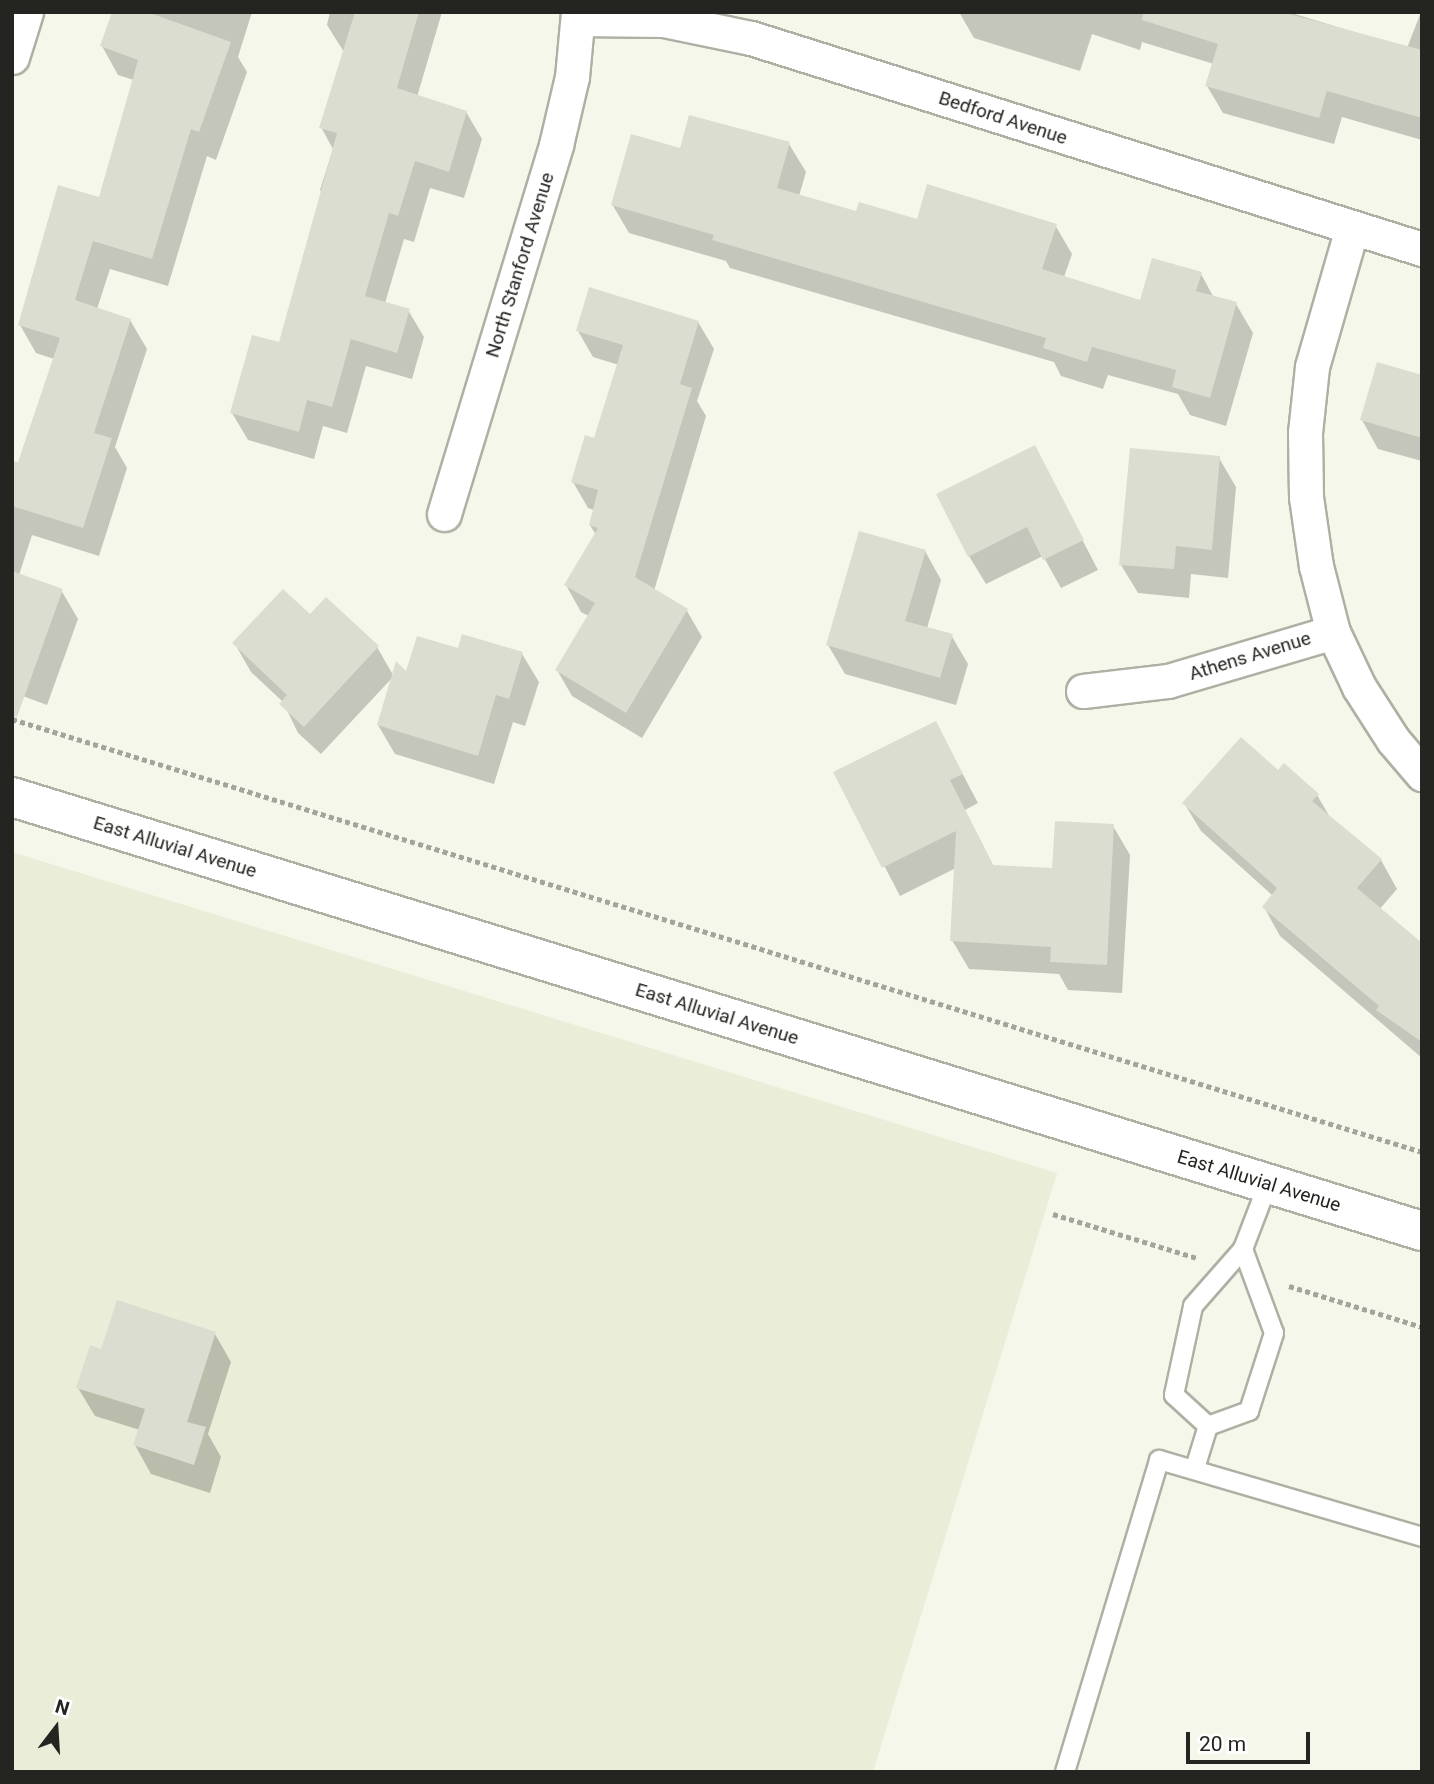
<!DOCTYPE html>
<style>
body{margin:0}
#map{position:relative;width:1434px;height:1784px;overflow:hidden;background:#f5f7ea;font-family:Roboto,sans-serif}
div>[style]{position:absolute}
.built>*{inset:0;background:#eaedd8}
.shadow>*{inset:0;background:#0003}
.building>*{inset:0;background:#dbddd0}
.path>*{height:4.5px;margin-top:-2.25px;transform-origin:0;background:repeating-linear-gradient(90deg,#a3a49b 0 5px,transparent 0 8.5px)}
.roads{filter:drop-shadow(2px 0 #afb0a4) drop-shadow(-2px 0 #afb0a4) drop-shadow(0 2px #afb0a4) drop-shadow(0 -2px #afb0a4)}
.service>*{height:18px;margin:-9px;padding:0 9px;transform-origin:9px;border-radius:9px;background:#fff}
.minor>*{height:33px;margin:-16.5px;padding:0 16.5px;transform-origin:16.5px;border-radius:16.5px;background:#fff}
.tertiary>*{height:38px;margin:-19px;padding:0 19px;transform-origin:19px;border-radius:19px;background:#fff}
span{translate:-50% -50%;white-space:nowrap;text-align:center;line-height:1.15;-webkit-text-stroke:5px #fff;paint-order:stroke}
.street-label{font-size:19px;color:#242420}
.frame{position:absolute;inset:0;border:14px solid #242420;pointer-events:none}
.north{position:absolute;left:21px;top:1693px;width:70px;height:70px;-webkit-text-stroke:5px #fff;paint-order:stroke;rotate:17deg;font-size:19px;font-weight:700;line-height:28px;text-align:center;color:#242420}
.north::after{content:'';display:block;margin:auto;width:24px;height:32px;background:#242420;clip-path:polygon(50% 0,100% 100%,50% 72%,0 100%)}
.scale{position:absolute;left:1186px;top:1732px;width:124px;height:32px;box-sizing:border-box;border:4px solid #242420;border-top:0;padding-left:9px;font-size:21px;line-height:24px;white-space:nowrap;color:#242420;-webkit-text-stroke:5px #fff;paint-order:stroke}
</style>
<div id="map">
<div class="built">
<div style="clip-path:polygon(12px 852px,1057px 1173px,873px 1772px,12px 1772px)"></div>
</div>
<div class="shadow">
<div style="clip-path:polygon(113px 12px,252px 12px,238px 57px,247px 72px,216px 160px,207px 156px,168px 286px,110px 269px,97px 309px,130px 320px,147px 349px,115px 447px,127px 468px,99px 556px,32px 535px,19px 575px,61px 590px,78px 619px,47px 705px,12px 692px,12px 463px,19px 465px,54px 359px,36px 353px,20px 325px,101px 200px,134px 80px,118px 75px,102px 46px)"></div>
<div style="clip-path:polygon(330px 12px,442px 12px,417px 97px,466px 112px,482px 139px,464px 198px,430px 188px,414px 242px,404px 239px,385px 303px,408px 310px,424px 337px,412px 379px,366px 366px,347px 433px,323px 426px,314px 459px,248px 440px,232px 413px,280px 345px,323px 195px,320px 190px,333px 149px,321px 127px,344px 52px,327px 25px)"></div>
<div style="clip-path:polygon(959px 12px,1288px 12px,1407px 48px,1421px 12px,1422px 140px,1342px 117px,1334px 144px,1223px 113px,1207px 86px,1214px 64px,1142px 42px,1140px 50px,1092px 34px,1080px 71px,974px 38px)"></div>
<div style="clip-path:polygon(789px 144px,806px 172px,799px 196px,857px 213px,918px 222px,1055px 225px,1072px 254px,1064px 277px,1141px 302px,1201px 274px,1214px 298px,1236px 304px,1253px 333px,1226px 426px,1190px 415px,1178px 394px,1108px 375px,1103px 389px,1061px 376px,1054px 362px,730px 268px,726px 261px,629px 233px,612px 204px,681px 151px)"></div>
<div style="clip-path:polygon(698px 322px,714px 349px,697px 401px,706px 416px,654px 591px,687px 611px,702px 637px,642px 738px,572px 696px,557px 670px,589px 616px,581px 612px,566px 585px,596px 535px,590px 525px,594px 510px,588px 508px,573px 482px,596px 440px,619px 365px,593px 357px,578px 331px)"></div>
<div style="clip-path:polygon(1422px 368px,1422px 461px,1378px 449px,1362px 420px,1419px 376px)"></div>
<div style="clip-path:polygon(1034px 447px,1098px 570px,1061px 588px,1043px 556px,986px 584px,969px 556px)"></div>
<div style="clip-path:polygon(1219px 458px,1236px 487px,1228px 578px,1191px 574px,1189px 598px,1138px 593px,1121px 565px)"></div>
<div style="clip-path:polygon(925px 551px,941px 580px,927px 628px,951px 635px,968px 664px,956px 705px,845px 674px,828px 645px)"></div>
<div style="clip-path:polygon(310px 616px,377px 647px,393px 675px,407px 674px,460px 650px,522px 654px,539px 682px,525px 726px,513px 722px,494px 784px,395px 754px,378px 725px,393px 677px,321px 754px,298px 733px,283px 702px,251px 672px,235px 644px)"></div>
<div style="clip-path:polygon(951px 752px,978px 803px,965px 810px,994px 867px,1054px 870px,1113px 826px,1130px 855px,1122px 993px,1068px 990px,1059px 974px,969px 969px,952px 940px,956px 868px,900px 896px,836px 773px)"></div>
<div style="clip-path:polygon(1278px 773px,1317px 795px,1331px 819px,1381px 860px,1397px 889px,1379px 910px,1422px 945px,1422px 1058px,1280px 936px,1264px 907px,1273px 896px,1201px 831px,1184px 803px)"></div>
<div style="clip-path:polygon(215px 1334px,231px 1362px,208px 1434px,221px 1457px,210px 1493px,151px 1474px,135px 1445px,140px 1430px,95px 1416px,78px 1388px,102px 1351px)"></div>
</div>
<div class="building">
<div style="clip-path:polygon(112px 12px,147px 12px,231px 42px,199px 132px,191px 129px,152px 259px,93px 241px,75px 300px,131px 319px,94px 433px,112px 438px,83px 528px,12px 506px,12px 461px,18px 462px,60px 338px,18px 325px,58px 185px,99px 197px,138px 60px,100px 46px)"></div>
<div style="clip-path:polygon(355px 12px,419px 12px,397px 88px,467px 111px,449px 172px,415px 161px,398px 216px,389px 213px,365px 296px,410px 309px,397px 353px,351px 339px,332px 407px,307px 400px,299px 432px,230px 413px,252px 335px,279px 342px,337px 133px,319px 128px)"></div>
<div style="clip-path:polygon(1143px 12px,1282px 12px,1422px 50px,1422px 118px,1327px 91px,1319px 118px,1205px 86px,1218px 44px,1142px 20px)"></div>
<div style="clip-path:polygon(689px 115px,790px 142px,777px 188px,856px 211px,859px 202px,917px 219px,927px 184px,1057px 224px,1042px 269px,1140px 300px,1152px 258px,1202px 272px,1196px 291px,1237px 302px,1210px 398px,1172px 387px,1176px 370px,1092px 347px,1087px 362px,1043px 348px,1046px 338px,712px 240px,714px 235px,611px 205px,631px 134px,680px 148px)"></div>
<div style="clip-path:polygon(589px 287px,699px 321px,680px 384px,692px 388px,635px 577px,688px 609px,626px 713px,555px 670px,595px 603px,564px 585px,598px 528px,589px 525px,598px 490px,571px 482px,585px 435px,594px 438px,623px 345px,576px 331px)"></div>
<div style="clip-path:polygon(1377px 362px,1422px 375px,1422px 438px,1360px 420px)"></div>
<div style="clip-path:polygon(1035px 445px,1084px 540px,1043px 560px,1027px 527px,968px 557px,936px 494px)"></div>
<div style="clip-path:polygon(1130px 448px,1220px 456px,1212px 550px,1176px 546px,1174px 569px,1119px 565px)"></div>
<div style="clip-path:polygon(859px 531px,926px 550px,905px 621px,953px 634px,940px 678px,826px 645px)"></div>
<div style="clip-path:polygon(12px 571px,63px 589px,17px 717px,12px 716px)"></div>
<div style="clip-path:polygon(283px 589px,310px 614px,326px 597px,379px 646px,304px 727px,279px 704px,287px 695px,232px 643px)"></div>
<div style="clip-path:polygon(462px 634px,523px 652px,509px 699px,496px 695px,478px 756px,377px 725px,396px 661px,406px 671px,417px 636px,458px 648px)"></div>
<div style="clip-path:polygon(936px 721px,963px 774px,950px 780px,993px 865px,1052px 868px,1055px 821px,1114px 824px,1107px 965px,1050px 962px,1051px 947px,950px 941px,956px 831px,882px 868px,833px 772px)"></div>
<div style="clip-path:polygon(1241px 737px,1278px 770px,1284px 763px,1319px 794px,1312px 801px,1382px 859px,1357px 888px,1422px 943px,1422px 1042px,1376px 1010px,1379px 1006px,1262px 907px,1277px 888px,1182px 803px)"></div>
<div style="clip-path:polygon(117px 1300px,216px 1332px,187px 1422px,206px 1427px,194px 1465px,133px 1445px,145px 1409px,76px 1388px,90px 1345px,101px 1349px)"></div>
</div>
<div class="path">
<div style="left:12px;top:719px;width:1475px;rotate:17.07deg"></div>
<div style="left:1053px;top:1214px;width:151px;rotate:17deg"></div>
<div style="left:1289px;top:1286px;width:139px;rotate:17.1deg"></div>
</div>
<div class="roads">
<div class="service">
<div style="left:1208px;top:1426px;width:44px;rotate:-20.1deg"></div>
<div style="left:1249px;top:1411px;width:82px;rotate:-72.2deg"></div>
<div style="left:1274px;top:1333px;width:90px;rotate:-110.3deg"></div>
<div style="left:1195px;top:1468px;width:44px;rotate:-72.8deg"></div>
<div style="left:1208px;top:1426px;width:46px;rotate:-137.6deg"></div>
<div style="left:1174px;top:1395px;width:91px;rotate:-77.9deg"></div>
<div style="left:1193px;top:1306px;width:76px;rotate:-48.7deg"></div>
<div style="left:1243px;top:1249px;width:70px;rotate:-69deg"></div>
<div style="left:1065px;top:1772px;width:326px;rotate:-73.2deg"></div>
<div style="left:1159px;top:1460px;width:274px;rotate:16.3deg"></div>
</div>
<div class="minor">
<div style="left:579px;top:19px;width:85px;rotate:0.7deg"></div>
<div style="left:664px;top:20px;width:89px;rotate:11.7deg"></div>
<div style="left:751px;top:38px;width:703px;rotate:17.46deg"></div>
<div style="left:12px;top:57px;width:47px;rotate:-72.7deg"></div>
<div style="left:1352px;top:228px;width:145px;rotate:106.1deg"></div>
<div style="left:1312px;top:367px;width:66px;rotate:96.1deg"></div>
<div style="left:1305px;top:433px;width:64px;rotate:89.1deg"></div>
<div style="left:1306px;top:497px;width:70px;rotate:81.8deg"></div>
<div style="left:1316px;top:566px;width:68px;rotate:75.6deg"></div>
<div style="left:1333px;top:632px;width:61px;rotate:64.7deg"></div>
<div style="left:1359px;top:687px;width:63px;rotate:57.3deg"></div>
<div style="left:1393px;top:740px;width:45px;rotate:49.5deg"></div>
<div style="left:444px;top:514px;width:386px;rotate:-73.1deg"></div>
<div style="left:556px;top:145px;width:70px;rotate:-76.8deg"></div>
<div style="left:572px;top:77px;width:65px;rotate:-84.7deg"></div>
<div style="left:1083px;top:691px;width:86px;rotate:-6.7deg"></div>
<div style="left:1168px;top:681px;width:172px;rotate:-16.5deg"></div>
</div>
<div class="tertiary">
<div style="left:12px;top:797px;width:1475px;rotate:17.11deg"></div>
</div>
</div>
<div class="street-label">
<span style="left:1003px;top:118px;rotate:18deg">Bedford Avenue</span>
<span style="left:520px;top:265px;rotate:-73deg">North Stanford Avenue</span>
<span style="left:1250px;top:656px;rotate:-17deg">Athens Avenue</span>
<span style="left:175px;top:847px;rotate:17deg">East Alluvial Avenue</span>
<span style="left:717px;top:1014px;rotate:17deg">East Alluvial Avenue</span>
<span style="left:1259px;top:1181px;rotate:17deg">East Alluvial Avenue</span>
</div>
<div class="frame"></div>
<div class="north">N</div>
<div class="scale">20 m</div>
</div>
